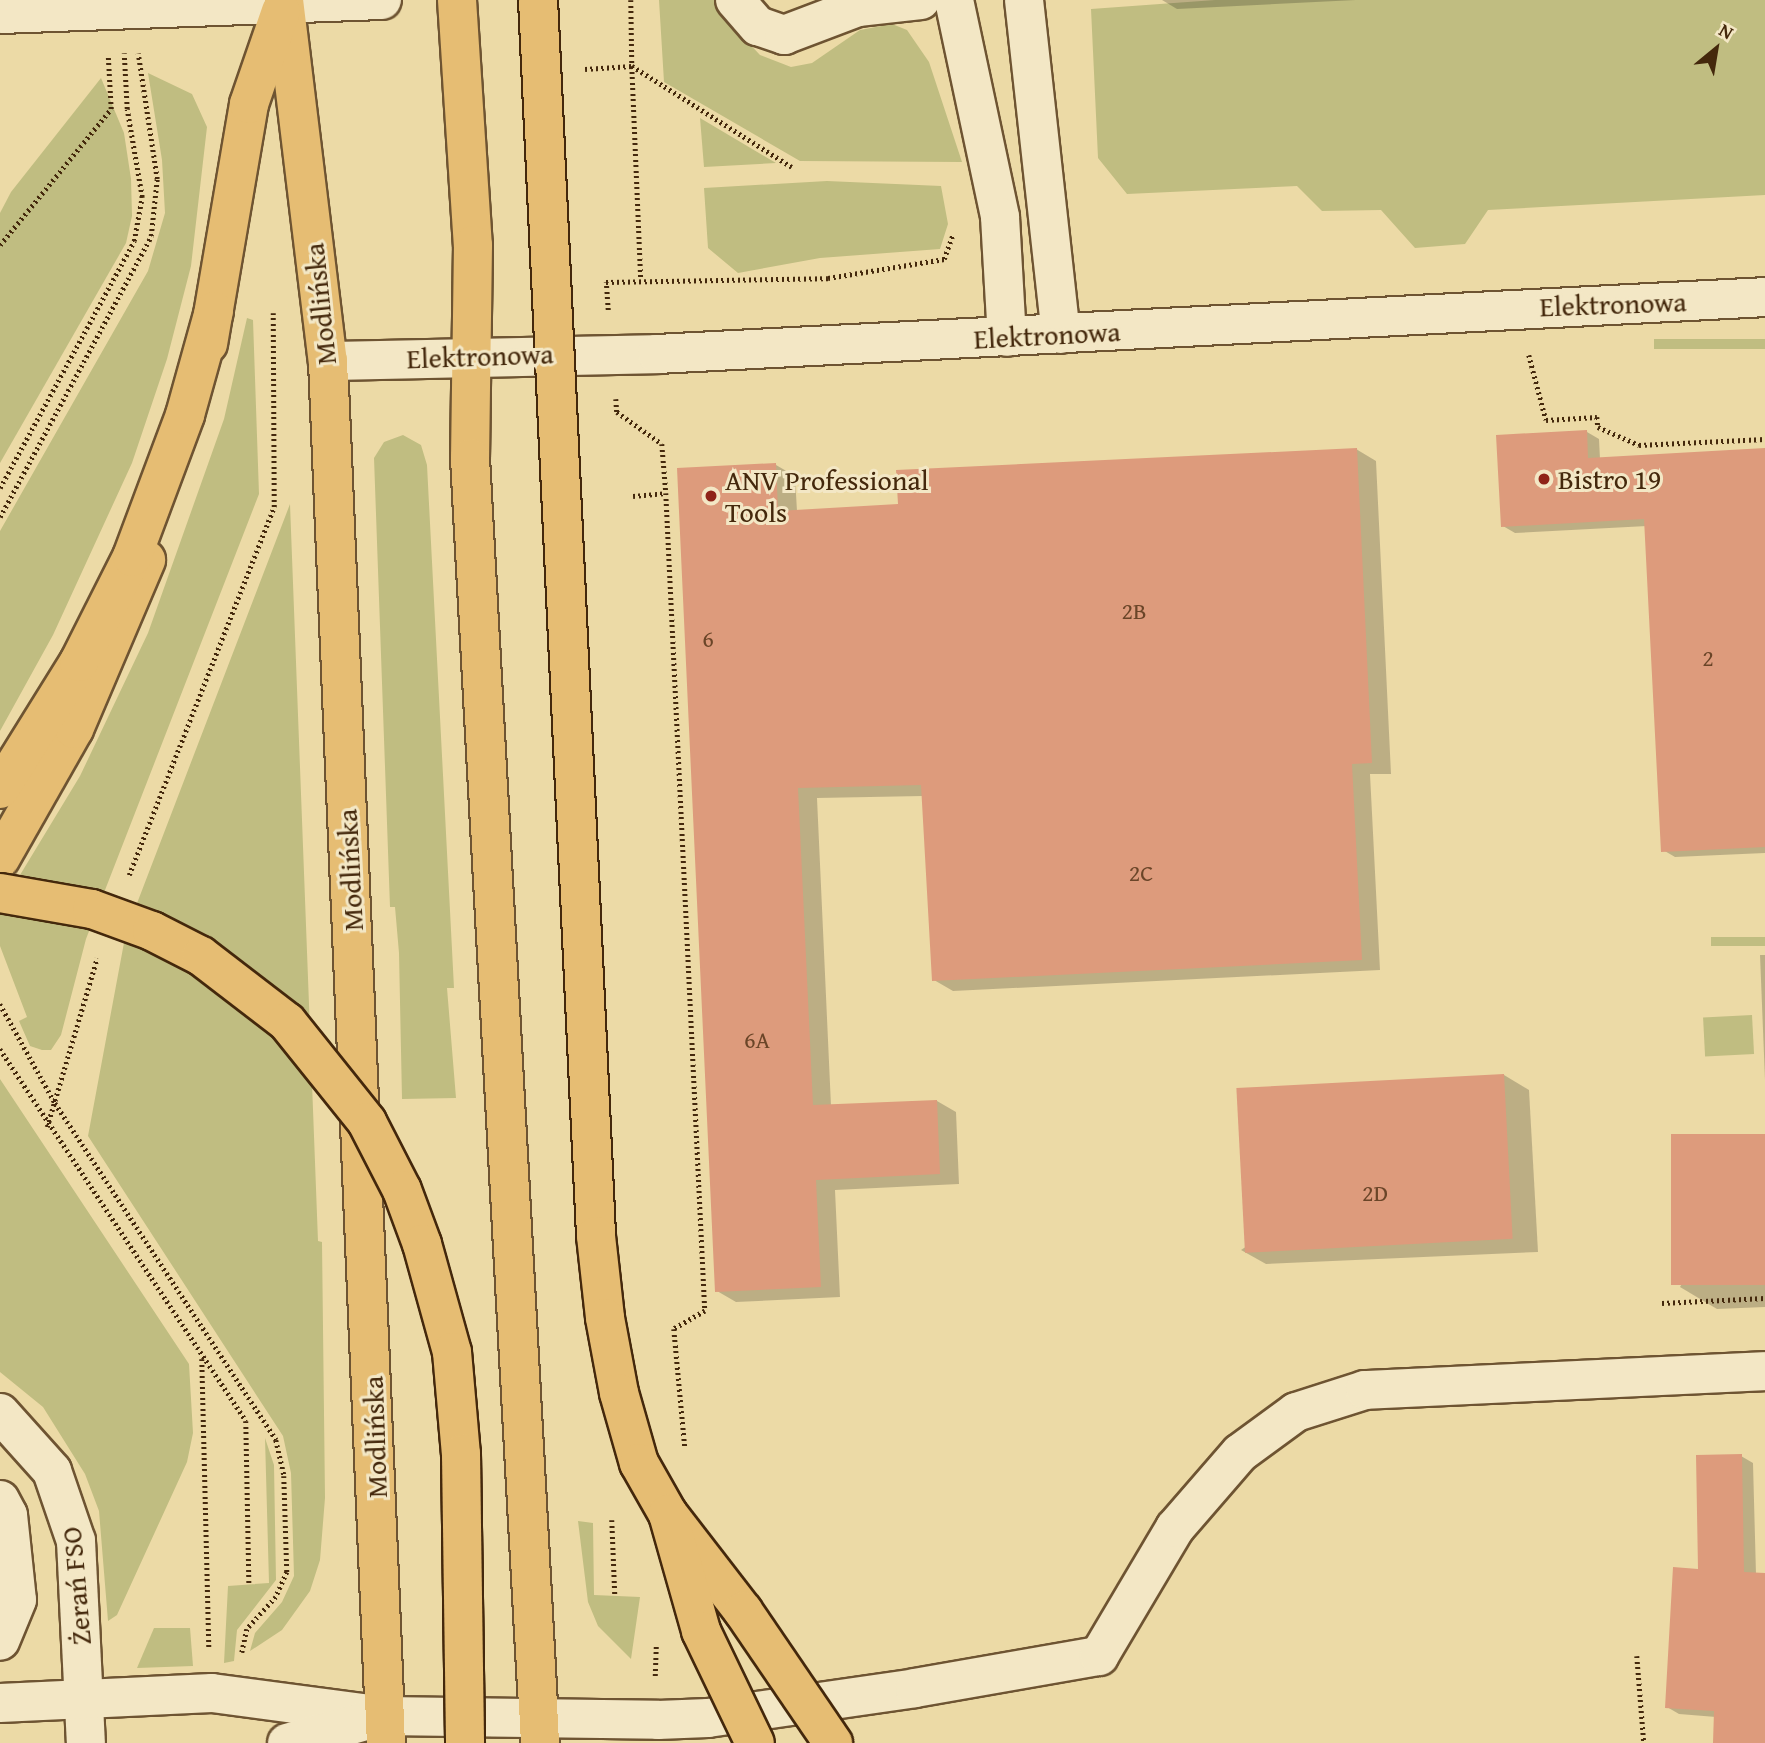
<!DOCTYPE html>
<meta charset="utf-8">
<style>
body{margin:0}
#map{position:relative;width:1765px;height:1743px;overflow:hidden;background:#ecdaa6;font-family:"Gentium Book Plus",serif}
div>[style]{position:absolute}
.green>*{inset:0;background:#c0bd81;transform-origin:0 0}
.shadow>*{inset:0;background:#0003}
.building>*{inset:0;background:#dd9b7c;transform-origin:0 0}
.path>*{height:4.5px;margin-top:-2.25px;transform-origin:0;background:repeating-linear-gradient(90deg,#44280c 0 2px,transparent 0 5.5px)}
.roads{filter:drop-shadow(2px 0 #6e5432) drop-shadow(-2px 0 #6e5432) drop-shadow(0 2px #6e5432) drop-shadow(0 -2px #6e5432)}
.minor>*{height:38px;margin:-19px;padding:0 19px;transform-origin:19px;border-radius:19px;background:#f3e7c5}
.major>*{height:38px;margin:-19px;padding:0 19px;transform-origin:19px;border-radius:19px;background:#e6bd73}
.highway>*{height:38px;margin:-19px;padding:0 19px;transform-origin:19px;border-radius:19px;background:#e6bd73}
.bridges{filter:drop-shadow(2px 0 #44280c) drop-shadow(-2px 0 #44280c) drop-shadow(0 2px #44280c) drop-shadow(0 -2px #44280c)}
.major-bridge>*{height:38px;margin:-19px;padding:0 19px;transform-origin:19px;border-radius:19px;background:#e6bd73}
.highway-bridge>*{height:38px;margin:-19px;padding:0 19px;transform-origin:19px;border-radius:19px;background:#e6bd73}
.dots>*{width:19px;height:19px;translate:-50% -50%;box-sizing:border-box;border:4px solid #f3e7c5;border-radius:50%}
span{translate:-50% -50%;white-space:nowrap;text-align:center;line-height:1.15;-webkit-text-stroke:6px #f3e7c5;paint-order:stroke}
.number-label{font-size:24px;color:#6a4528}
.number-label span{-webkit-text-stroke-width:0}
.street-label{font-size:28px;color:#44280c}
.poi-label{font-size:28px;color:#44280c}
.left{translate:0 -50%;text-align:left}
.north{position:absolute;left:1681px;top:14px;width:70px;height:70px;-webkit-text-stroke:5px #f3e7c5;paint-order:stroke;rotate:30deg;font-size:19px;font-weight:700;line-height:28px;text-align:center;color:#44280c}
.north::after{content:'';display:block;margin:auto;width:24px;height:32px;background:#44280c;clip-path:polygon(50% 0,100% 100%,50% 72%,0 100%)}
</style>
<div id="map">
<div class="green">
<div style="clip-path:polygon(659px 0,727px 0,745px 39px,760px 55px,791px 67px,812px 63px,860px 30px,892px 24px,907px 30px,929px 62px,962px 162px,800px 161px,664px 82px)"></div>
<div style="clip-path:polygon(1215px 0,1765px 0,1765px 195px,1488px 210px,1465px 244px,1415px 248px,1381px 210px,1322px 211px,1297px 186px,1127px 194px,1098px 158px,1091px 9px)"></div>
<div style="clip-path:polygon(148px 73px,192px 94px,207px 127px,191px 266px,167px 359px,132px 463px,53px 635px,0 731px,0 531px,148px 271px,165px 213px,162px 160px)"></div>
<div style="clip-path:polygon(101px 78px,124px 133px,131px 179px,132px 216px,126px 243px,0 463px,0 213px,11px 192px)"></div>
<div style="clip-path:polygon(700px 118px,776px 163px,704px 167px)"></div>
<div style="clip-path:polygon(827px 181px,941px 186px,948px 224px,940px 249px,820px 258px,738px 273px,708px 248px,704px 188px)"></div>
<div style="clip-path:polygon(247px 318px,253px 320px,259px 494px,86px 939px,61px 1035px,51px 1050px,42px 1050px,30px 1046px,19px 1021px,27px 1017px,0 946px,0 908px,80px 776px,148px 633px,224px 419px)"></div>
<div style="left:1765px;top:339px;width:10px;height:111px;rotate:90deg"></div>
<div style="clip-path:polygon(403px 435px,421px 445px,427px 465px,454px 988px,447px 988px,456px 1098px,402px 1099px,399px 953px,395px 907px,390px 907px,374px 458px,384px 442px)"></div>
<div style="clip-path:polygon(290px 504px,318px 1241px,322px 1242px,325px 1498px,320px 1560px,310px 1591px,282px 1630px,250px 1651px,255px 1633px,282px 1602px,294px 1576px,291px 1473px,283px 1436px,88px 1136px,126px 932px)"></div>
<div style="left:1765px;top:937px;width:9px;height:54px;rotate:90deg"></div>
<div style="left:1752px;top:1015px;width:39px;height:49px;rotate:87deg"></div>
<div style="clip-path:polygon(0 1079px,189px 1364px,193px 1433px,187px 1462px,117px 1615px,108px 1621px,99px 1511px,85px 1474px,43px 1407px,0 1372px)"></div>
<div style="clip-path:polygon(265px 1438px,274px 1465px,276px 1580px,237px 1630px,234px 1661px,224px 1663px,228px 1586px,269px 1583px)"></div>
<div style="clip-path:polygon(578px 1521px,593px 1523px,594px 1595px,640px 1597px,631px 1659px,598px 1626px,588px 1602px)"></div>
<div style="clip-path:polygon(154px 1628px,190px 1628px,193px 1666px,137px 1668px)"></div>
</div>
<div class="shadow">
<div style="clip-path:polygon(1162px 0,1356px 0,1177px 9px)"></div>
<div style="clip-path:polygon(1587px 432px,1599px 439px,1600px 459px,1765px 451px,1765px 853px,1675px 857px,1663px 850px,1647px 526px,1515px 533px,1503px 526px)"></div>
<div style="clip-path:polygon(1356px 449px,1376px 461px,1391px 774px,1370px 774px,1380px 970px,953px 991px,934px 980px,923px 796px,817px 798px,831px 1106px,937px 1101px,956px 1112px,959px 1184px,835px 1190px,840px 1297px,736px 1302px,717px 1291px,776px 465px,795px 476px,797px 511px,900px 506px)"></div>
<div style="clip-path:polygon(1760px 955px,1765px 955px,1765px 1080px)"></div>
<div style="clip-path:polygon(1504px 1075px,1529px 1090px,1538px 1252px,1266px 1264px,1241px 1250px)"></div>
<div style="clip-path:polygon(1765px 1136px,1765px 1307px,1717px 1309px,1680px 1287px)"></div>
<div style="clip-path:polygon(1741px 1456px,1753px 1463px,1756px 1574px,1765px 1574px,1765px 1743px,1715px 1743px,1716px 1717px,1679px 1714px,1667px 1707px,1700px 1571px)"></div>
</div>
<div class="building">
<div style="clip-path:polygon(1587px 430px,1588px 458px,1765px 448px,1765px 847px,1661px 852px,1644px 519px,1501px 527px,1496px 435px)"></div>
<div style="clip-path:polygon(1357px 448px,1372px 763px,1352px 764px,1362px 960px,932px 981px,921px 785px,798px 788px,813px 1105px,937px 1100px,940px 1174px,816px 1180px,821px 1287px,715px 1292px,677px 468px,776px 463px,778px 511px,898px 504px,896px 470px)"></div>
<div style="left:1504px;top:1074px;width:165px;height:268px;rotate:87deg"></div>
<div style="left:1765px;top:1134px;width:151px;height:94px;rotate:90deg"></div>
<div style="clip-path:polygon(1742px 1454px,1744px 1572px,1765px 1573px,1765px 1743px,1713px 1743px,1714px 1711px,1665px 1708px,1673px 1567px,1698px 1569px,1696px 1455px)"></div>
</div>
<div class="path">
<div style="left:631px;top:0;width:66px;rotate:89.1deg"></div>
<div style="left:632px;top:66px;width:189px;rotate:32.3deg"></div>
<div style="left:585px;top:69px;width:47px;rotate:-3.7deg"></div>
<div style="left:632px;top:66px;width:214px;rotate:87.6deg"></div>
<div style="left:0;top:245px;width:176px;rotate:-50.8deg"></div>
<div style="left:111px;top:109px;width:54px;rotate:-93.2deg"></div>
<div style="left:608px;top:310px;width:28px;rotate:-94deg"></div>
<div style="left:606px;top:282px;width:222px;rotate:-1deg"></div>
<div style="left:828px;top:278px;width:118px;rotate:-9.3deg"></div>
<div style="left:944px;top:259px;width:27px;rotate:-70deg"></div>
<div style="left:1529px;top:355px;width:67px;rotate:75.3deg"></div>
<div style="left:1546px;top:420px;width:51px;rotate:-3.4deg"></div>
<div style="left:1597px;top:417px;width:10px;rotate:84deg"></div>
<div style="left:1598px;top:427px;width:45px;rotate:23.7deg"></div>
<div style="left:1639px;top:445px;width:126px;rotate:-2.7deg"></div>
<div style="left:616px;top:399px;width:13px;rotate:86deg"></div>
<div style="left:617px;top:412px;width:55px;rotate:35.4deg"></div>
<div style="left:662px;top:444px;width:49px;rotate:85.3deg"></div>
<div style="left:666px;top:493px;width:819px;rotate:87.27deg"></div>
<div style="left:705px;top:1311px;width:36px;rotate:150deg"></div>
<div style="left:674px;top:1329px;width:119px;rotate:84.7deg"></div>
<div style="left:0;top:488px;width:281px;rotate:-61.5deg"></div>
<div style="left:134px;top:241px;width:45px;rotate:-79.7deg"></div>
<div style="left:142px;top:197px;width:89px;rotate:-99.7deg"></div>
<div style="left:127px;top:109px;width:56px;rotate:-93.1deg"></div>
<div style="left:633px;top:496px;width:33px;rotate:-5deg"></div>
<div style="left:0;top:517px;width:319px;rotate:-61.7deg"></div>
<div style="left:151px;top:236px;width:57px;rotate:-84deg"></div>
<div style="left:157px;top:179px;width:127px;rotate:-98.6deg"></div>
<div style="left:129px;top:875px;width:396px;rotate:-68.5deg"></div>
<div style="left:274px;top:507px;width:194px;rotate:-90.3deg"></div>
<div style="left:0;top:1004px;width:113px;rotate:60.9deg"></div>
<div style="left:55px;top:1103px;width:403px;rotate:56.7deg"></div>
<div style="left:276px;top:1440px;width:37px;rotate:77deg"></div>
<div style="left:284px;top:1476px;width:96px;rotate:88.2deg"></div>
<div style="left:287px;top:1572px;width:27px;rotate:114deg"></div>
<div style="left:276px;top:1597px;width:43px;rotate:132.2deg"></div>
<div style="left:247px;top:1629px;width:24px;rotate:102deg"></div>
<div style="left:0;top:1049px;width:446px;rotate:56.5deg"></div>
<div style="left:246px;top:1421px;width:163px;rotate:88.9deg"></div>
<div style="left:47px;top:1127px;width:176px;rotate:-73.5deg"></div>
<div style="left:1662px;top:1303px;width:103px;rotate:-2.8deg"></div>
<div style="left:202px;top:1359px;width:288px;rotate:88.6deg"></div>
<div style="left:612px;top:1520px;width:74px;rotate:87.7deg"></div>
<div style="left:1637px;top:1656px;width:87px;rotate:85.4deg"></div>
<div style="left:655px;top:1676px;width:30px;rotate:-88deg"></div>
</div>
<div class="roads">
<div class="minor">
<div style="left:735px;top:0;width:35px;rotate:49deg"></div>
<div style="left:758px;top:26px;width:28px;rotate:19deg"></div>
<div style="left:784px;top:35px;width:79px;rotate:-20.7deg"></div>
<div style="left:858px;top:7px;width:63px;rotate:-6.3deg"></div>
<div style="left:954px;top:0;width:222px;rotate:78deg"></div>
<div style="left:1000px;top:217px;width:120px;rotate:86.7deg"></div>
<div style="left:1024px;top:0;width:336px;rotate:83.7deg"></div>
<div style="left:0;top:14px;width:382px;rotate:-2.1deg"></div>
<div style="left:328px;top:361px;width:329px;rotate:-1.2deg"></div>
<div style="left:657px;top:354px;width:1109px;rotate:-2.94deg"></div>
<div style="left:0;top:1413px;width:78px;rotate:48.1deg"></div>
<div style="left:52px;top:1471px;width:74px;rotate:71.1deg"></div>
<div style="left:76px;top:1541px;width:202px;rotate:87.2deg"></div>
<div style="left:0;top:1500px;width:17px;rotate:62deg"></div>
<div style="left:8px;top:1515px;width:85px;rotate:84deg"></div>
<div style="left:17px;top:1600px;width:44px;rotate:112.5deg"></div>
<div style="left:0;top:1703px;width:212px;rotate:-2.7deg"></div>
<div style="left:212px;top:1693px;width:175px;rotate:7.6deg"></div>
<div style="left:385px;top:1716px;width:273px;rotate:0.8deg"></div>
<div style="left:658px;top:1720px;width:50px;rotate:-2.3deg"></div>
<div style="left:708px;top:1718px;width:209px;rotate:-8.2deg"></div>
<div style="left:915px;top:1688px;width:187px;rotate:-9.9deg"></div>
<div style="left:1099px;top:1656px;width:149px;rotate:-59.3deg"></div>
<div style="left:1175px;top:1528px;width:99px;rotate:-49.1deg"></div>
<div style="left:1240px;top:1453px;width:69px;rotate:-36.2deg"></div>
<div style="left:1296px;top:1412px;width:72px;rotate:-17.7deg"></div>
<div style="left:1365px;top:1390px;width:400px;rotate:-2.7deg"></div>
<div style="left:287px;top:1743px;width:85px;rotate:-15.7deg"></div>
</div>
<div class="major">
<div style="left:284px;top:0;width:364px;rotate:83.1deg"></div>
<div style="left:328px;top:361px;width:1383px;rotate:87.6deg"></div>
<div style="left:457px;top:0;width:246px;rotate:86.3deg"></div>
<div style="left:473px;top:245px;width:213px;rotate:90.8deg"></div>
<div style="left:470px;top:458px;width:1287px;rotate:86.88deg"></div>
<div style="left:208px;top:344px;width:243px;rotate:-80.3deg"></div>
<div style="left:249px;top:104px;width:98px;rotate:-71deg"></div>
<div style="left:0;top:859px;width:150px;rotate:-60.4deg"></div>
<div style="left:74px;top:729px;width:184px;rotate:-66.9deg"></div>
</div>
<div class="highway">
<div style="left:0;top:789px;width:150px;rotate:-58.1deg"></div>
<div style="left:79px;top:662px;width:118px;rotate:-63.2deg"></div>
<div style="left:132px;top:557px;width:152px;rotate:-69.5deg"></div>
<div style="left:185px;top:415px;width:108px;rotate:-74.4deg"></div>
</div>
</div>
<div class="bridges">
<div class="major-bridge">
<div style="left:538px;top:0;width:1237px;rotate:87.31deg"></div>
<div style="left:596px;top:1236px;width:82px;rotate:83.7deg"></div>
<div style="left:605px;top:1318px;width:76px;rotate:79.4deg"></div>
<div style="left:619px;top:1393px;width:73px;rotate:74.1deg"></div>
<div style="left:639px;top:1463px;width:59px;rotate:60.4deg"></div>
<div style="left:668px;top:1514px;width:123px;rotate:52.3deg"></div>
<div style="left:743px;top:1611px;width:160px;rotate:55.7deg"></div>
</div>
<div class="highway-bridge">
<div style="left:0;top:893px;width:93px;rotate:9.9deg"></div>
<div style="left:92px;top:909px;width:64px;rotate:20.1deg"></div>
<div style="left:152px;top:931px;width:55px;rotate:27deg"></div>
<div style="left:201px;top:956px;width:108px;rotate:37.5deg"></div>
<div style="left:287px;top:1022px;width:128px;rotate:51.3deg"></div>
<div style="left:367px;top:1122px;width:76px;rotate:62.8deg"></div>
<div style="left:402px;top:1190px;width:58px;rotate:69.7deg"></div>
<div style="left:422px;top:1244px;width:112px;rotate:74.5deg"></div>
<div style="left:452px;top:1352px;width:102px;rotate:85deg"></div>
<div style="left:461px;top:1454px;width:289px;rotate:89.2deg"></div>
<div style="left:668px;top:1514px;width:122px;rotate:74.2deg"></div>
<div style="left:701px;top:1631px;width:124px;rotate:64.3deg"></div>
</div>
</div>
<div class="dots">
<div style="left:1544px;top:479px;background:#8f2418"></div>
<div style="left:711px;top:496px;background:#8f2418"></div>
</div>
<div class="number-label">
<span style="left:1134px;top:611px">2B</span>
<span style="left:708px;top:639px">6</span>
<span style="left:1708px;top:658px">2</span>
<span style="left:1141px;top:873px">2C</span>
<span style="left:757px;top:1040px">6A</span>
<span style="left:1375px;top:1193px">2D</span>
</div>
<div class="street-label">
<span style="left:320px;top:304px;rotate:-96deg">Modlińska</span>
<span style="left:1613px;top:304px;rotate:-2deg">Elektronowa</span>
<span style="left:1047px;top:335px;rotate:-3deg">Elektronowa</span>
<span style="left:480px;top:356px;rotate:-2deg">Elektronowa</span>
<span style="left:350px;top:870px;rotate:-93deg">Modlińska</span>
<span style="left:375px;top:1437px;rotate:-92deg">Modlińska</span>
<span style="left:76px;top:1586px;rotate:-95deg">Żerań FSO</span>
</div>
<div class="poi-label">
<span class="left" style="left:1558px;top:479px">Bistro 19</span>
<span class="left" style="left:725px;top:496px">ANV Professional<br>Tools</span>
</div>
<div class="north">N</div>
</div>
